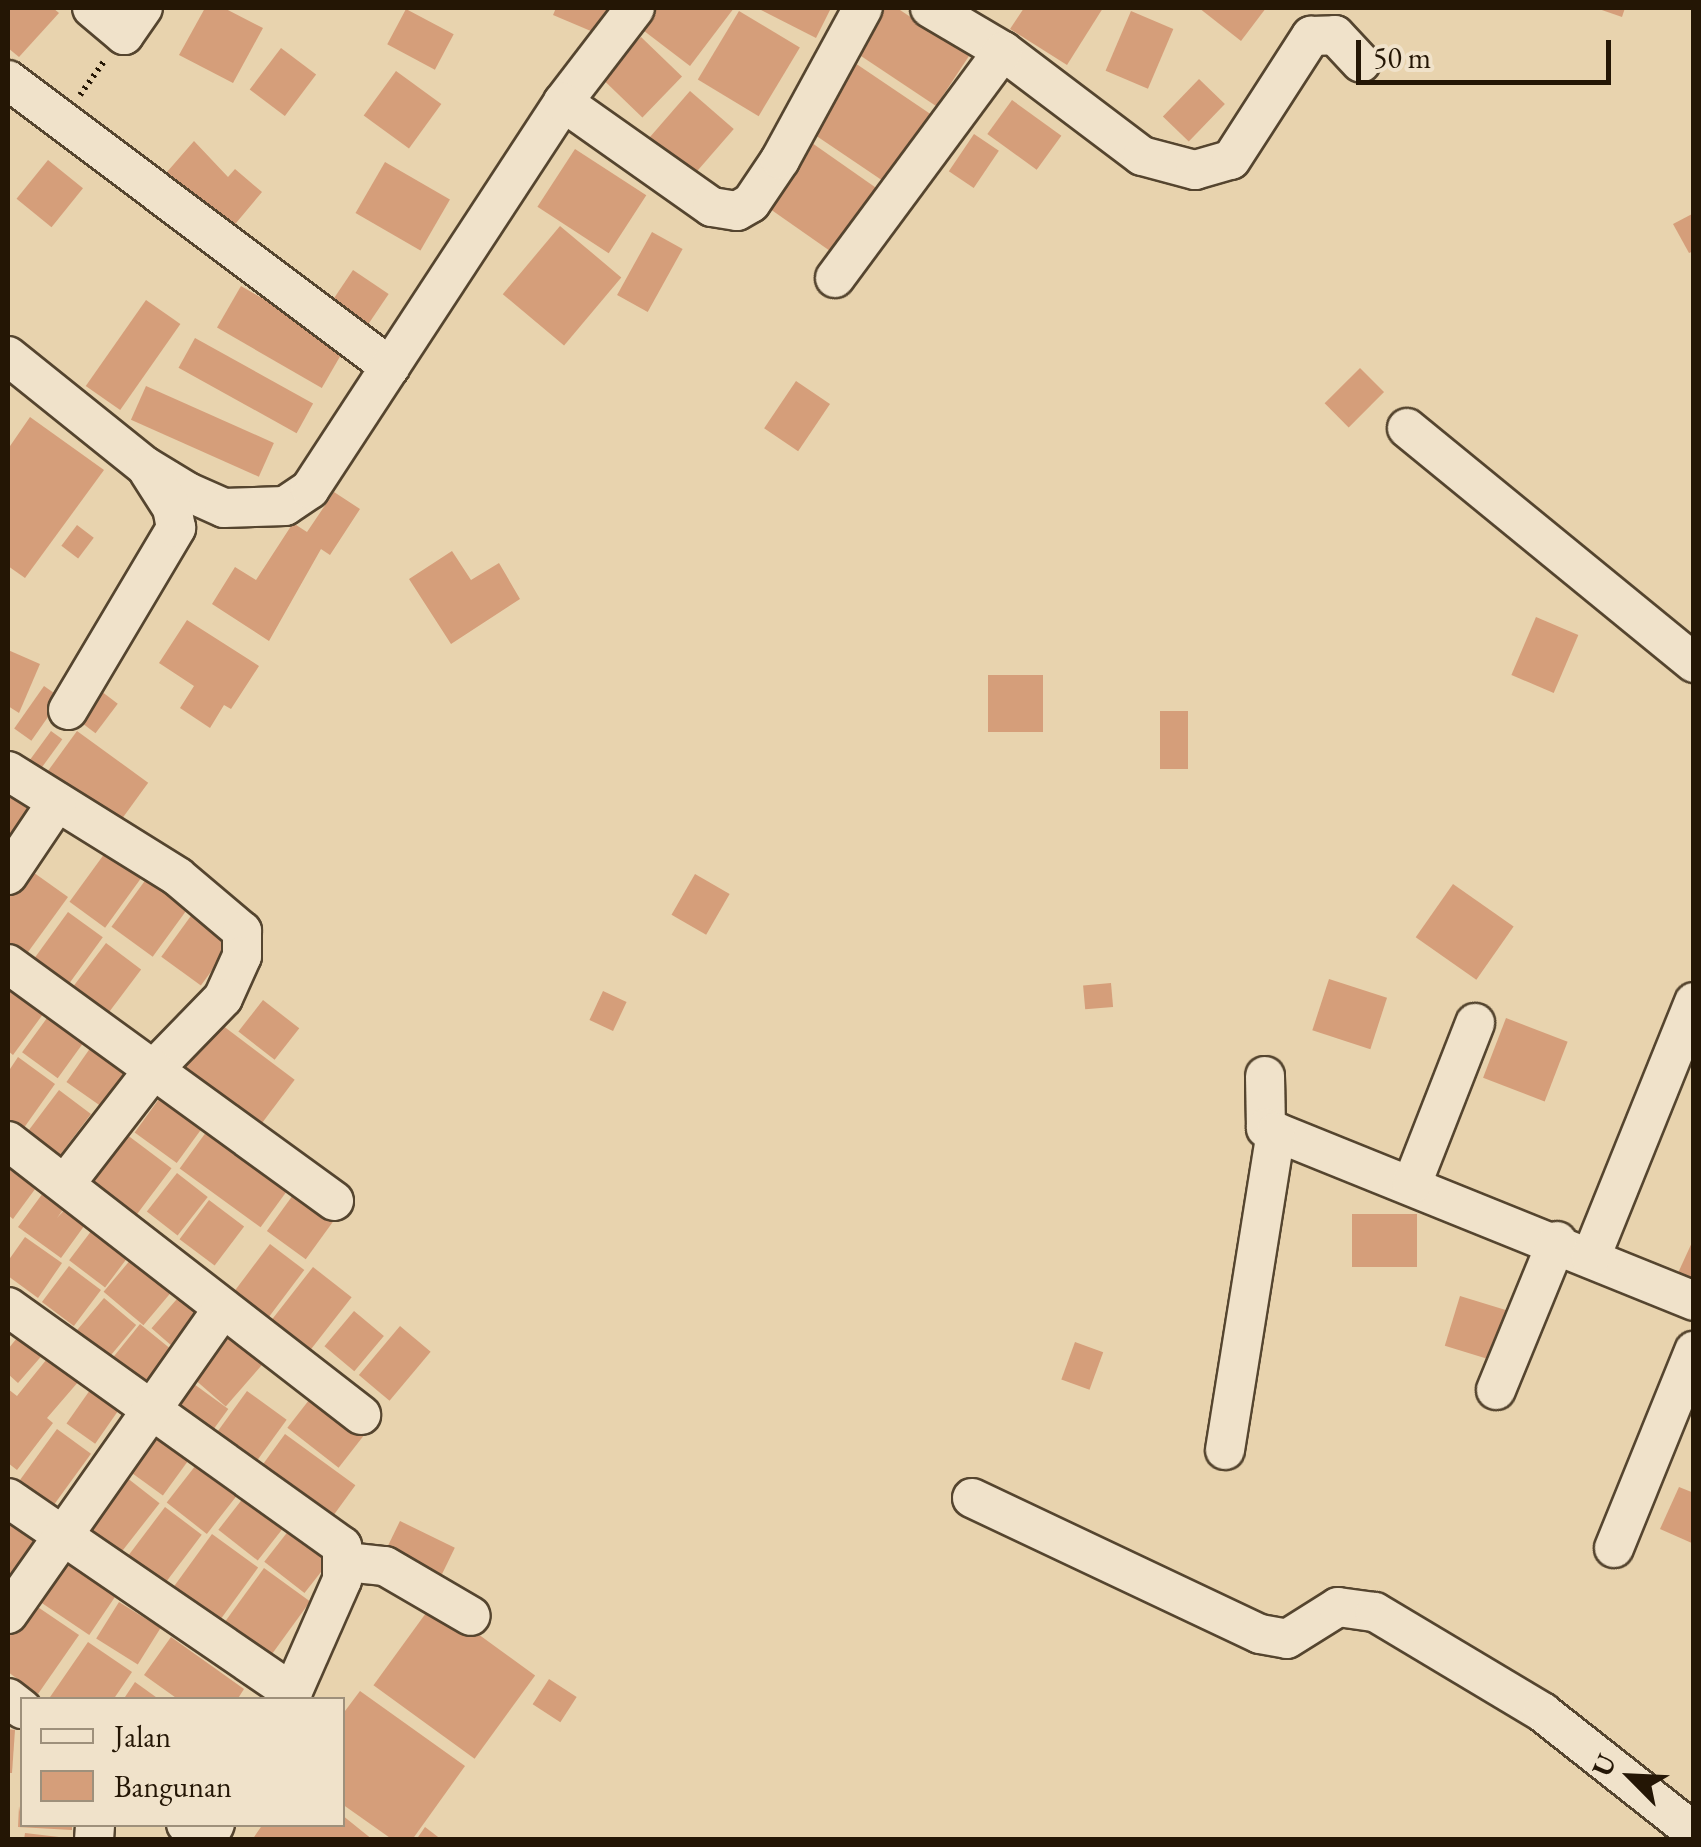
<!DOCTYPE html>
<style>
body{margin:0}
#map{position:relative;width:1701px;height:1847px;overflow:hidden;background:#e8d3ae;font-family:"EB Garamond",serif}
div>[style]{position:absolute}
.building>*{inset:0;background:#d59e7a;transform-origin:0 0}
.path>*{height:6px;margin-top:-3px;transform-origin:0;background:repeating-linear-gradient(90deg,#241605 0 2.5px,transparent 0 7.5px)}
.roads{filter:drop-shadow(2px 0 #55452f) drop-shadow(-2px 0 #55452f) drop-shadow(0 2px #55452f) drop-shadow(0 -2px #55452f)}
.minor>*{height:38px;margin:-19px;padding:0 19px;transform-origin:19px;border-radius:19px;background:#f0e2ca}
span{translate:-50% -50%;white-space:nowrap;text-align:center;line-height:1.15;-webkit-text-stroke:9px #f0e2ca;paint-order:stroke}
.frame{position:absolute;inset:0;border:10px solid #241605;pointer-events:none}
.legend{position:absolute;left:20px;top:1697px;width:325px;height:130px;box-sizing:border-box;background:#f0e2ca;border:2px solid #9e907b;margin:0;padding:12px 18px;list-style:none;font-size:30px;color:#241605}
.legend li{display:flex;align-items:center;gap:20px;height:50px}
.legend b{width:50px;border:2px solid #9e907b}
.north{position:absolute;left:1581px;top:1727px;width:100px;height:100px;-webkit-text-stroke:8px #f0e2ca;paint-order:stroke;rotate:294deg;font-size:28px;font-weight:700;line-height:40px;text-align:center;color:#241605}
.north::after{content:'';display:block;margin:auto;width:35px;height:45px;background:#241605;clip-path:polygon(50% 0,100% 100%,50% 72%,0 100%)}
.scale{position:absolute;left:1356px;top:40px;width:255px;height:45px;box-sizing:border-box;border:5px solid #241605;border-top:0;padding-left:12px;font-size:30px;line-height:35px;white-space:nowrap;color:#241605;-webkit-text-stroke:8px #f0e2ca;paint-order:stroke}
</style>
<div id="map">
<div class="building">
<div style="clip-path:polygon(8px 8px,53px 8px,59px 13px,19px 57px,8px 48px)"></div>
<div style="clip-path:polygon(205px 8px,224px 8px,263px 28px,233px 83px,179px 55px)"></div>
<div style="clip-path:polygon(556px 8px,617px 8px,605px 37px,553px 15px)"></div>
<div style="clip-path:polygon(640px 8px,734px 8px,690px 66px,631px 21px)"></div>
<div style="clip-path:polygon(757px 8px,831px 8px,816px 38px)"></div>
<div style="clip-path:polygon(880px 8px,897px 8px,969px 56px,936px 106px,852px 50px)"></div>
<div style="clip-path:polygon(1024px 8px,1103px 8px,1067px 65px,1010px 29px)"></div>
<div style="clip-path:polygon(1199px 8px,1266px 8px,1241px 41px)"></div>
<div style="clip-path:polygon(1596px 8px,1625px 8px,1622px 17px)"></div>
<div style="left:406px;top:9px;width:54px;height:40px;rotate:28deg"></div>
<div style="left:739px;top:11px;width:71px;height:80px;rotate:31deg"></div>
<div style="left:1131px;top:11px;width:46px;height:65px;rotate:23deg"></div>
<div style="left:641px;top:37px;width:57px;height:57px;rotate:44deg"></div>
<div style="left:281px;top:48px;width:44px;height:52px;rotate:37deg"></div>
<div style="left:852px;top:61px;width:104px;height:82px;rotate:34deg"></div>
<div style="left:396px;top:71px;width:56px;height:55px;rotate:36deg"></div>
<div style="left:1199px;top:79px;width:36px;height:52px;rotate:44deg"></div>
<div style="left:690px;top:91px;width:58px;height:64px;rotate:41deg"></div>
<div style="left:1012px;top:100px;width:61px;height:42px;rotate:36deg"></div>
<div style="left:974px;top:134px;width:30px;height:45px;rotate:34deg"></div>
<div style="clip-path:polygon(194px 141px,228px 177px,235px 169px,262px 192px,231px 229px,167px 172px)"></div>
<div style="left:812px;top:143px;width:85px;height:78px;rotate:35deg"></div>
<div style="left:575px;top:149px;width:85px;height:69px;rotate:33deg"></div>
<div style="left:48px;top:160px;width:45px;height:50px;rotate:39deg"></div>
<div style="left:385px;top:162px;width:75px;height:59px;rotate:30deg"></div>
<div style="clip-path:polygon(1694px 213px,1694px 251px,1689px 253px,1673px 224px)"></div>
<div style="left:560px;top:226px;width:80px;height:89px;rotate:40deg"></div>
<div style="left:652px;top:232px;width:35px;height:72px;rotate:29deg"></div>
<div style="left:353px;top:270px;width:43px;height:44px;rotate:34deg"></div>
<div style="left:241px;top:286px;width:121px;height:48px;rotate:30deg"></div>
<div style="left:146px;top:300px;width:42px;height:105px;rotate:35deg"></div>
<div style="left:195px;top:338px;width:135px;height:34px;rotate:29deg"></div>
<div style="left:1360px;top:368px;width:34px;height:50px;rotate:45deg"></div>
<div style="left:796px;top:381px;width:41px;height:57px;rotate:34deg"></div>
<div style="left:146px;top:386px;width:140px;height:37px;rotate:24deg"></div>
<div style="clip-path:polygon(30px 417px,104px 470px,25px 578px,8px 566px,8px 449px)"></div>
<div style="clip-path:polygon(334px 492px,360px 509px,330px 555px,321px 549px,269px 641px,212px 604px,235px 567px,256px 580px,293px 523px,307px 532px)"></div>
<div style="left:77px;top:525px;width:21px;height:26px;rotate:37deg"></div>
<div style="clip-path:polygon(452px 551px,471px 580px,499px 563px,520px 599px,451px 644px,409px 579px)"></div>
<div style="left:1536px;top:617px;width:46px;height:63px;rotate:23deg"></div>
<div style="clip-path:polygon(187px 620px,259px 666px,231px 709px,224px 705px,210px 728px,180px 708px,194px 686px,159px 663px)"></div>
<div style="clip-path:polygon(8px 650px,40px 664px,19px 713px,8px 706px)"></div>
<div style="left:1043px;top:675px;width:57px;height:55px;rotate:90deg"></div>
<div style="left:44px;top:686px;width:21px;height:52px;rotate:35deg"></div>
<div style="left:97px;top:688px;width:26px;height:37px;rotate:37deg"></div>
<div style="left:1160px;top:711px;width:28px;height:58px"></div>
<div style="left:51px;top:731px;width:14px;height:40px;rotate:36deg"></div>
<div style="left:77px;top:731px;width:88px;height:52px;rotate:36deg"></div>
<div style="clip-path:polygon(8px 794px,31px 811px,8px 843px)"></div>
<div style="left:113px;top:842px;width:44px;height:74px;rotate:36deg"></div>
<div style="clip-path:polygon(23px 865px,68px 897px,23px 959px,8px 947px,8px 886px)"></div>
<div style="left:152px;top:871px;width:51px;height:69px;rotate:36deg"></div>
<div style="left:695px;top:874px;width:40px;height:47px;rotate:30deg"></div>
<div style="left:1453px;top:884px;width:74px;height:65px;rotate:35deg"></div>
<div style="left:68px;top:912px;width:43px;height:63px;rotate:36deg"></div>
<div style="left:193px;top:913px;width:49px;height:54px;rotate:36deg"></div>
<div style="left:106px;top:943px;width:44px;height:56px;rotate:37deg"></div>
<div style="left:1329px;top:979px;width:61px;height:54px;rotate:18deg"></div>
<div style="left:1111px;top:983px;width:24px;height:28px;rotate:85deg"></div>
<div style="clip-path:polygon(8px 986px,49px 1006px,13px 1055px,8px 1051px)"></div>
<div style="left:603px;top:991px;width:26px;height:32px;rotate:25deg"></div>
<div style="left:263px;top:1000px;width:46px;height:40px;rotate:38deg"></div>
<div style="left:55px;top:1007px;width:44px;height:56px;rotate:36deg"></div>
<div style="left:1506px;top:1018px;width:66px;height:64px;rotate:21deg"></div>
<div style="left:218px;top:1022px;width:96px;height:58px;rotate:37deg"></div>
<div style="left:98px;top:1037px;width:50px;height:55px;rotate:35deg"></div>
<div style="clip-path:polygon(18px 1057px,55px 1084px,21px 1132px,8px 1122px,8px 1072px)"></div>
<div style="left:167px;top:1088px;width:52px;height:55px;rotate:36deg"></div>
<div style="left:59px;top:1090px;width:40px;height:55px;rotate:37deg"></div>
<div style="left:212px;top:1124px;width:100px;height:55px;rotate:36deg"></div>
<div style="left:118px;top:1128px;width:67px;height:59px;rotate:37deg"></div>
<div style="clip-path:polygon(8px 1157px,41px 1181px,13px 1219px,8px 1215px)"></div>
<div style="left:177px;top:1173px;width:39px;height:49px;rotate:38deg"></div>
<div style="clip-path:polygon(54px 1178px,75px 1193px,57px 1218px,67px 1207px,87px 1222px,61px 1258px,18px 1227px)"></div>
<div style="left:301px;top:1184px;width:48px;height:58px;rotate:36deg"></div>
<div style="left:209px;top:1200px;width:44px;height:49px;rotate:37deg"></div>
<div style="left:1417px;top:1214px;width:53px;height:65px;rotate:90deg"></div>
<div style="left:98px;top:1222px;width:45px;height:48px;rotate:37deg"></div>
<div style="clip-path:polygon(25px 1237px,62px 1263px,38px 1298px,8px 1276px,8px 1261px)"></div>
<div style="clip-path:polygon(1694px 1238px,1694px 1280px,1678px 1273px)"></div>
<div style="left:270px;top:1244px;width:43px;height:63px;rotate:37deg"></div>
<div style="left:137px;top:1252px;width:52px;height:52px;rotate:40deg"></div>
<div style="left:69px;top:1266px;width:40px;height:45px;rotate:37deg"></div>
<div style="left:313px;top:1267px;width:49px;height:66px;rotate:38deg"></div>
<div style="left:183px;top:1292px;width:29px;height:48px;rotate:41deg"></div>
<div style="left:1460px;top:1296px;width:52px;height:52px;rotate:17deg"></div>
<div style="left:104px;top:1298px;width:42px;height:44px;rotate:40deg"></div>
<div style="left:354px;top:1311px;width:39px;height:46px;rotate:40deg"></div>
<div style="left:228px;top:1317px;width:57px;height:69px;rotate:41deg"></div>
<div style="left:140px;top:1324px;width:40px;height:52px;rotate:39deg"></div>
<div style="left:400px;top:1326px;width:40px;height:64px;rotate:40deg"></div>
<div style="clip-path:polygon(22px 1332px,45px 1352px,18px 1383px,8px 1374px,8px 1349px)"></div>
<div style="left:1075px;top:1342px;width:30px;height:40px;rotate:20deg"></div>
<div style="clip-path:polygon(55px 1349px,85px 1374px,47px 1418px,53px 1423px,17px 1470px,8px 1463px,8px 1389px,17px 1396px)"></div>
<div style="left:183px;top:1376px;width:56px;height:39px;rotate:36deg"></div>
<div style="left:320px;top:1386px;width:65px;height:53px;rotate:38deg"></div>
<div style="left:90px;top:1390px;width:35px;height:41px;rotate:35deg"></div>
<div style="left:247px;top:1391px;width:49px;height:64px;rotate:36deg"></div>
<div style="left:155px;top:1423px;width:49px;height:54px;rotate:36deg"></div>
<div style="left:57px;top:1429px;width:42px;height:63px;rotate:36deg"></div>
<div style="left:285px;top:1434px;width:87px;height:52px;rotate:36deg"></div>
<div style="left:203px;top:1456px;width:51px;height:59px;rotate:38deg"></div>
<div style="left:117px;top:1470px;width:54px;height:74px;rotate:38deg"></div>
<div style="clip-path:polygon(1679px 1487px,1694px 1493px,1694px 1544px,1660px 1529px)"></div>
<div style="left:251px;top:1488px;width:50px;height:53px;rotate:38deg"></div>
<div style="left:165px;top:1507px;width:46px;height:69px;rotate:37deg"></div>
<div style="left:300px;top:1516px;width:51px;height:58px;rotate:38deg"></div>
<div style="clip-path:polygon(8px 1521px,36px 1542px,8px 1580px)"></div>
<div style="left:400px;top:1521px;width:61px;height:38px;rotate:26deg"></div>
<div style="left:212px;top:1534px;width:57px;height:70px;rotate:36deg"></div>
<div style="left:57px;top:1547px;width:76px;height:55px;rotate:34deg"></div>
<div style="left:264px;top:1568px;width:57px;height:75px;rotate:36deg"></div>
<div style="clip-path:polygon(23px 1597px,79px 1635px,38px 1694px,8px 1672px,8px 1620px)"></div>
<div style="left:119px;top:1602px;width:49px;height:43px;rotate:32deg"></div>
<div style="left:434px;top:1602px;width:125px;height:103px;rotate:36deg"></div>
<div style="clip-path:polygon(171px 1637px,244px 1689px,237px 1700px,179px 1700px,144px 1675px)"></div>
<div style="clip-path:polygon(88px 1642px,132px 1672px,113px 1700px,48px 1700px)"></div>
<div style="left:549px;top:1679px;width:33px;height:30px;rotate:33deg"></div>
<div style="clip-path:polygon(135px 1682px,160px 1700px,123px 1700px)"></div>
<div style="clip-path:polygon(360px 1691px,465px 1766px,412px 1840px,393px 1840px,342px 1804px,342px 1715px)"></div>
<div style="clip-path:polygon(8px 1729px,15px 1730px,12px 1773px,8px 1773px)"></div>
<div style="clip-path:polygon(19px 1806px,22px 1824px,72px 1824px,72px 1830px,18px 1827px)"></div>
<div style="clip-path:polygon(342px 1815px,373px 1840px,252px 1840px,263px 1824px,342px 1824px)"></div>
<div style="clip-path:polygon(425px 1827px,442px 1840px,416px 1840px)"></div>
<div style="clip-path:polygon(25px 1833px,59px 1837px,59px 1840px,24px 1840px)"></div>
</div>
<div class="path">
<div style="left:80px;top:95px;width:43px;rotate:-54.5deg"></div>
</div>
<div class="roads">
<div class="minor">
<div style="left:92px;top:8px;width:42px;rotate:40.2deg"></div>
<div style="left:124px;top:35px;width:33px;rotate:-55deg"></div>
<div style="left:930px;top:8px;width:85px;rotate:30.5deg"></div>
<div style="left:1003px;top:51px;width:174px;rotate:37.1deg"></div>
<div style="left:1142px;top:156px;width:55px;rotate:14.8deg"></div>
<div style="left:1195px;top:170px;width:37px;rotate:-16deg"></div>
<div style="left:1231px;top:160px;width:148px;rotate:-57.2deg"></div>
<div style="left:1311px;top:36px;width:24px;rotate:-2deg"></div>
<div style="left:1335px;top:35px;width:38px;rotate:47deg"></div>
<div style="left:8px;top:80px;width:478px;rotate:36.9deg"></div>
<div style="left:563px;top:102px;width:118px;rotate:-52.5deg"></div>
<div style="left:835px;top:278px;width:282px;rotate:-53.5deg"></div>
<div style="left:8px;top:356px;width:176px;rotate:38.8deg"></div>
<div style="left:145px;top:466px;width:50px;rotate:31.2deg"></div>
<div style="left:188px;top:492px;width:39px;rotate:24deg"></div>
<div style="left:224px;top:508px;width:61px;rotate:-1.9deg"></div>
<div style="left:285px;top:506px;width:30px;rotate:-34deg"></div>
<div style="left:310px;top:489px;width:462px;rotate:-56.8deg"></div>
<div style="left:563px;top:102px;width:182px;rotate:35.2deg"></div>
<div style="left:712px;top:207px;width:25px;rotate:9deg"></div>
<div style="left:737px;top:211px;width:16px;rotate:-30deg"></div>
<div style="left:751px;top:203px;width:52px;rotate:-56deg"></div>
<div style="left:780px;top:160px;width:173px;rotate:-61.4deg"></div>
<div style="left:1407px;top:428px;width:371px;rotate:39.3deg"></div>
<div style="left:68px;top:710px;width:212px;rotate:-59.3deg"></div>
<div style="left:176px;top:528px;width:20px;rotate:-101deg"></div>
<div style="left:172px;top:508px;width:43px;rotate:-122.6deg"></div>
<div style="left:8px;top:771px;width:200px;rotate:31.9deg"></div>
<div style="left:178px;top:877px;width:84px;rotate:40.2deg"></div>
<div style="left:242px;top:931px;width:25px;rotate:90deg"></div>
<div style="left:242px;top:956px;width:46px;rotate:114.3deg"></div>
<div style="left:223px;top:998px;width:99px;rotate:134.2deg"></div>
<div style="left:154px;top:1069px;width:145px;rotate:127.7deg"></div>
<div style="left:8px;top:875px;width:88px;rotate:-56.1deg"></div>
<div style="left:8px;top:964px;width:403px;rotate:36deg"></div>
<div style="left:1265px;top:1076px;width:52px;rotate:88.9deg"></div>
<div style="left:1266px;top:1128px;width:462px;rotate:22deg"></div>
<div style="left:8px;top:1141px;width:447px;rotate:37.8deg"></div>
<div style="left:1412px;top:1184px;width:173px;rotate:-68.6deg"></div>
<div style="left:1591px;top:1257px;width:275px;rotate:-68deg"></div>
<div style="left:8px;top:1307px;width:411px;rotate:35.6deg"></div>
<div style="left:342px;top:1546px;width:34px;rotate:90deg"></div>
<div style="left:342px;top:1580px;width:131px;rotate:113.8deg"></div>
<div style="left:1496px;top:1390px;width:161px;rotate:-67.7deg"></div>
<div style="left:1225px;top:1450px;width:322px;rotate:-80.9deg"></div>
<div style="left:8px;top:1498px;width:345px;rotate:34.4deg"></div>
<div style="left:972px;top:1498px;width:318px;rotate:25.3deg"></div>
<div style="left:1260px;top:1634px;width:27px;rotate:10deg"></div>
<div style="left:1287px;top:1639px;width:60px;rotate:-32.1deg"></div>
<div style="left:1338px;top:1607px;width:37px;rotate:8deg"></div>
<div style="left:1375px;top:1612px;width:195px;rotate:30.9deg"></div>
<div style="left:1542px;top:1712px;width:194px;rotate:38.3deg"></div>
<div style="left:1614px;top:1548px;width:213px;rotate:-67.9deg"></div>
<div style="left:346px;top:1562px;width:39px;rotate:6deg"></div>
<div style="left:385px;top:1566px;width:99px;rotate:30.2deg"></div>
<div style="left:8px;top:1614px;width:373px;rotate:-54.9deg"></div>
<div style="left:8px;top:1698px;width:18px;rotate:38deg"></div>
<div style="left:186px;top:1824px;width:26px;rotate:36deg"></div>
<div style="left:207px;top:1839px;width:17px;rotate:-62deg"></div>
<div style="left:94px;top:1840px;width:16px;rotate:-86deg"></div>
</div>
</div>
<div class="frame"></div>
<ul class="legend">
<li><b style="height:12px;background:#f0e2ca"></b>Jalan</li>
<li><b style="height:28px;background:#d59e7a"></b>Bangunan</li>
</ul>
<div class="north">U</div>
<div class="scale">50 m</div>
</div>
